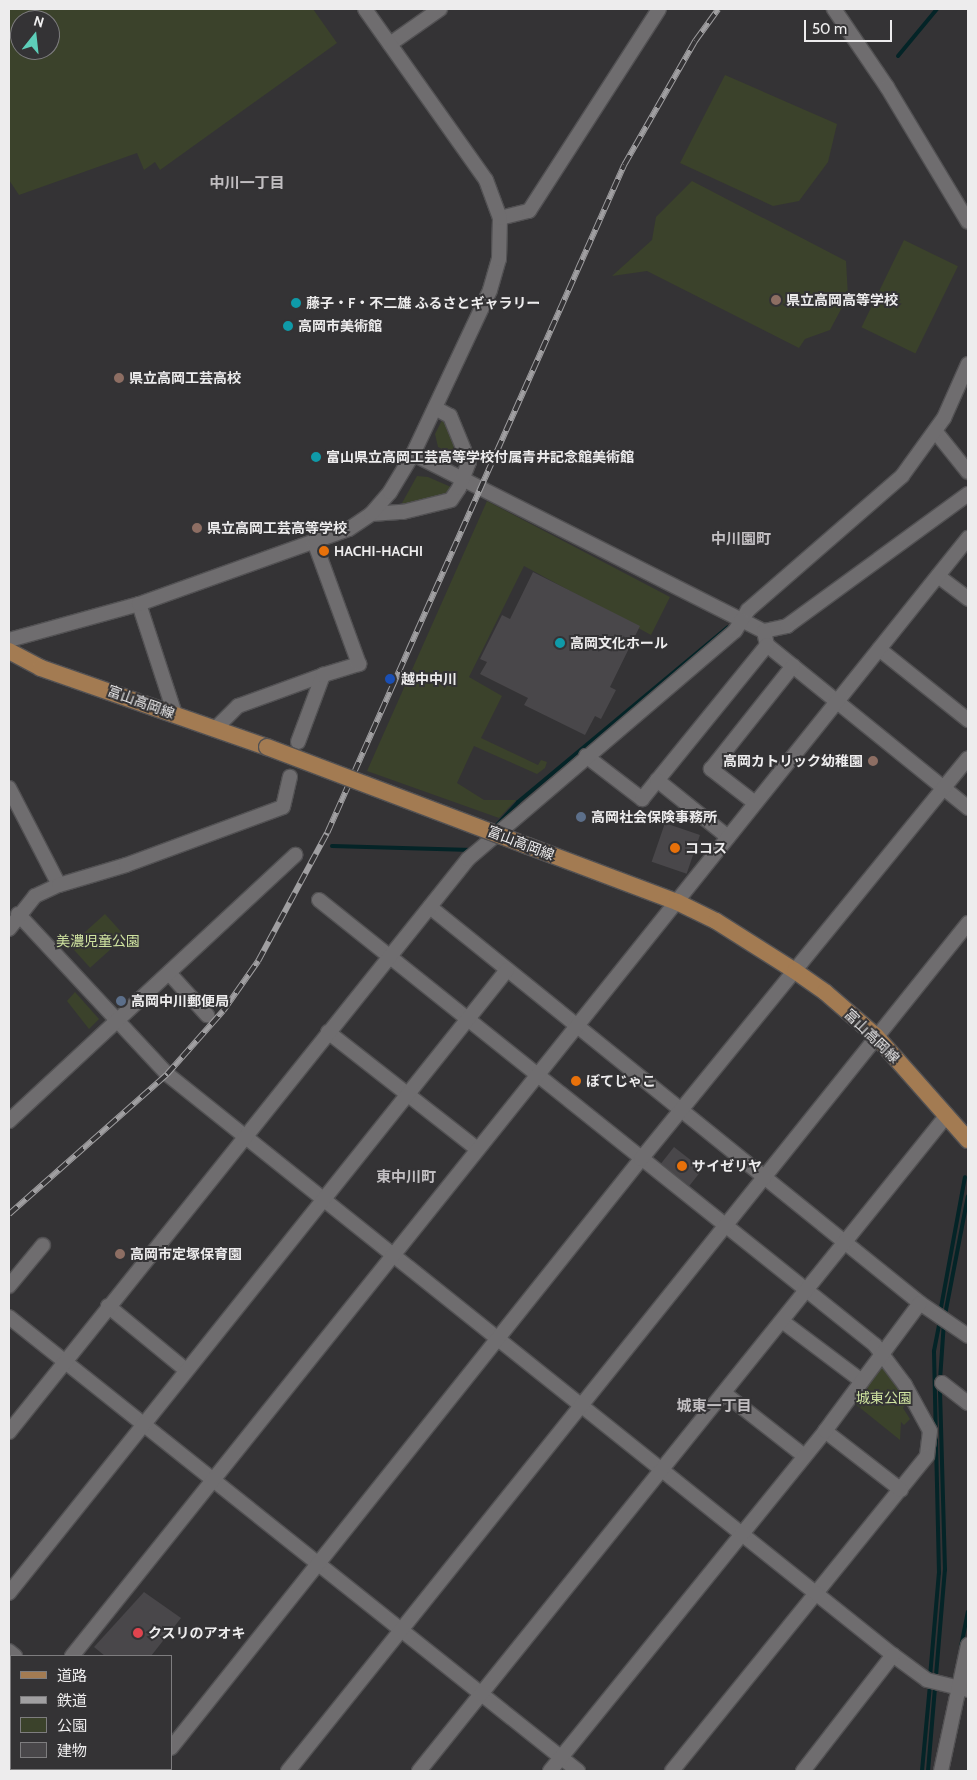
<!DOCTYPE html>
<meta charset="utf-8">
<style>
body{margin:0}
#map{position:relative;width:977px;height:1780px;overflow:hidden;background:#343335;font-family:Cabin,"Noto Sans JP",sans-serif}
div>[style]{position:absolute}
.green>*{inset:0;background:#3b422b;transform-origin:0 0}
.stream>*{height:4px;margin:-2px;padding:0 2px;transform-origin:2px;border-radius:2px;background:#042427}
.building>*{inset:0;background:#49474a;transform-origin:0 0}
.roads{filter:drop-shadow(1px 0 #525153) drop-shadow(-1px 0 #525153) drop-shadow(0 1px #525153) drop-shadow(0 -1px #525153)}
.minor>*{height:14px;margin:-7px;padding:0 7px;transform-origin:7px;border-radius:7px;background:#6f6d6f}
.major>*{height:16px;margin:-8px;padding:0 8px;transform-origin:8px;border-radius:8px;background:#a37b52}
.rail>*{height:5.5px;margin-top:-2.75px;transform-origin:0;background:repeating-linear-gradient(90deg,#343335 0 11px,#a09fa1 0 22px);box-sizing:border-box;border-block:1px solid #a09fa1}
.bridges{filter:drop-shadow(1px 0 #525153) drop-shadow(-1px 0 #525153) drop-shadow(0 1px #525153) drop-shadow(0 -1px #525153)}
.major-bridge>*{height:16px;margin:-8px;padding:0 8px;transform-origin:8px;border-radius:8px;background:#a37b52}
.dots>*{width:14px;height:14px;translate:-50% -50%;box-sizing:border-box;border:2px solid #343335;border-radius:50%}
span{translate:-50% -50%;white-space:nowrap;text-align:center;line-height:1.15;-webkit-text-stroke:4px #343335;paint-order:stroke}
.poi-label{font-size:14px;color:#edeced;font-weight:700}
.left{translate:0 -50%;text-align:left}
.right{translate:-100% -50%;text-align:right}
.street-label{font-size:14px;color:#edeced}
.park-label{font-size:14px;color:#cfe3a0}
.neighbourhood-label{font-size:15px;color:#c1bec1;font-weight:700}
.frame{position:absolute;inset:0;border:10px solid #edeced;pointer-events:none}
.legend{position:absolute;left:10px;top:1655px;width:162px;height:115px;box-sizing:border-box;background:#343335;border:1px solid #7e7d7f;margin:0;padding:6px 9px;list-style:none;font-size:15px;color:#edeced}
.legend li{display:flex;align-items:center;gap:10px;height:25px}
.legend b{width:25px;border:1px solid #7e7d7f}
.north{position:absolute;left:10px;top:10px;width:50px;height:50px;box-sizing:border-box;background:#343335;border:1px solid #7e7d7f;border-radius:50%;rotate:16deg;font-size:14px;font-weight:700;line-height:20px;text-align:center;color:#edeced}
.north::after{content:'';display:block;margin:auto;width:18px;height:22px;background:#5dceb9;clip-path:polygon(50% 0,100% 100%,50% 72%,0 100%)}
.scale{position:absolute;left:804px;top:20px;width:88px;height:22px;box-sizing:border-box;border:2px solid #edeced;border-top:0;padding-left:6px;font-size:15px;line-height:18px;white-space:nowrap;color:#edeced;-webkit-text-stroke:4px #343335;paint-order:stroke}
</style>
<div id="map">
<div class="green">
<div style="clip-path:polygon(evenodd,9px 9px,313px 9px,337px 43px,160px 170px,155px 162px,144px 170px,137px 153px,19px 195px,9px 180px,9px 9px,20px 20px,50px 20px,50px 50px,20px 50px,20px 20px)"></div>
<div style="clip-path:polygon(725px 75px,837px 124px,828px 162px,799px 201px,773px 206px,680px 163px)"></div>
<div style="clip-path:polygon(692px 181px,846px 261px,848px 296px,830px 330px,805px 339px,799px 348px,647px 271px,612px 276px,652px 240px,656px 217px)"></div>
<div style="left:904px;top:240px;width:60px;height:97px;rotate:26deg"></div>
<div style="clip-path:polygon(444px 416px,453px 444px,459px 447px,464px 459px,438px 447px,435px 434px)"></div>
<div style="clip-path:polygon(417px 476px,428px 477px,451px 487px,448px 494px,407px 506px,402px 503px)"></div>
<div style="clip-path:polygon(487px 501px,670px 597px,651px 635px,524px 566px,469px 677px,502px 696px,481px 738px,538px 765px,541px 760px,547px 762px,545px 768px,537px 774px,474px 746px,457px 783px,484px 800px,516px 800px,499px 818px,367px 771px)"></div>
<div style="left:105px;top:914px;width:30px;height:47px;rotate:48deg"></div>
<div style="clip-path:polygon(75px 992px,99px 1019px,89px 1029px,67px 1001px)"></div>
<div style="clip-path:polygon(888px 1357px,915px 1391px,903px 1408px,910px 1419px,904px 1425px,901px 1422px,900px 1440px,854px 1403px)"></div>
</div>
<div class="stream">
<div style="left:898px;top:56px;width:61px;rotate:-50.3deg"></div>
<div style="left:495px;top:827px;width:34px;rotate:-47deg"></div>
<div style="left:518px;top:802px;width:273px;rotate:-39.8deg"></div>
<div style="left:332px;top:846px;width:140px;rotate:1.6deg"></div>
<div style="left:940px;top:1313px;width:138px;rotate:-79.6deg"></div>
<div style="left:945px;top:1315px;width:121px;rotate:-79.1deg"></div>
<div style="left:940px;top:1380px;width:58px;rotate:-86.1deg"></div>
<div style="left:961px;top:1647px;width:36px;rotate:-79deg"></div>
<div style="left:930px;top:1677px;width:104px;rotate:-85.1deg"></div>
<div style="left:939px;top:1573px;width:222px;rotate:-91.3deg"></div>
<div style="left:934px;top:1351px;width:32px;rotate:-79deg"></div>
<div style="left:922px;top:1771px;width:87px;rotate:-84.7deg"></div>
<div style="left:928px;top:1771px;width:202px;rotate:-85.2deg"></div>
<div style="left:945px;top:1570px;width:183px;rotate:-91.6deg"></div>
</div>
<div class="building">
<div style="clip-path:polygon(533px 572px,640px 626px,610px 687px,616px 690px,601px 719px,595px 716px,585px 735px,524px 705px,528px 698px,480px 674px,487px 662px,480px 659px,502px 615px,510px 619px)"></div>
<div style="left:665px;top:823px;width:37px;height:41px;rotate:19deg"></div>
<div style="left:674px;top:1147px;width:36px;height:21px;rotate:38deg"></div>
<div style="clip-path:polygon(144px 1592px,181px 1618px,151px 1656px,105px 1656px,94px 1647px)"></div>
</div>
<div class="roads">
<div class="minor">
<div style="left:834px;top:9px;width:94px;rotate:55.8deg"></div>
<div style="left:887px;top:87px;width:157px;rotate:59deg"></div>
<div style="left:390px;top:44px;width:61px;rotate:-35deg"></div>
<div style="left:500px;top:218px;width:30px;rotate:-14deg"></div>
<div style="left:529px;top:211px;width:240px;rotate:-57.2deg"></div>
<div style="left:936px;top:432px;width:51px;rotate:51.3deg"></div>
<div style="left:413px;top:454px;width:393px;rotate:26.8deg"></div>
<div style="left:764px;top:631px;width:24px;rotate:-12deg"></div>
<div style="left:787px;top:626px;width:224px;rotate:-36.1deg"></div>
<div style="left:371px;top:514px;width:32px;rotate:-4deg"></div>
<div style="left:403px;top:512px;width:49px;rotate:-14deg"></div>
<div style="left:451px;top:500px;width:14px;rotate:-56deg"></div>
<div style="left:459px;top:488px;width:28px;rotate:-69deg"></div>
<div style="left:469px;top:462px;width:50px;rotate:-112.4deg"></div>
<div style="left:450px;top:416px;width:17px;rotate:-152deg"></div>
<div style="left:938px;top:576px;width:38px;rotate:37deg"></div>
<div style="left:139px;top:604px;width:116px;rotate:71.9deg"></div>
<div style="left:764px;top:631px;width:14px;rotate:78deg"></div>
<div style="left:767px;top:645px;width:259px;rotate:39deg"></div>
<div style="left:9px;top:640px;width:135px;rotate:-15.5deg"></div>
<div style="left:139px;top:604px;width:223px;rotate:-19.7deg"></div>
<div style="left:349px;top:529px;width:27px;rotate:-34deg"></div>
<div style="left:371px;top:514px;width:29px;rotate:-49deg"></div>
<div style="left:390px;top:492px;width:44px;rotate:-58.8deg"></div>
<div style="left:413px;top:454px;width:181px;rotate:-64.8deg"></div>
<div style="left:490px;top:290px;width:32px;rotate:-74deg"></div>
<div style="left:499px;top:259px;width:41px;rotate:-88.6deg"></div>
<div style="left:500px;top:218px;width:40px;rotate:-110.2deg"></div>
<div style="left:486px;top:180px;width:209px;rotate:-125.3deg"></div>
<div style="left:879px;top:649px;width:114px;rotate:38.6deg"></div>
<div style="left:215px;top:729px;width:33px;rotate:-45deg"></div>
<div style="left:238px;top:706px;width:90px;rotate:-20deg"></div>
<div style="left:298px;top:742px;width:72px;rotate:-69.5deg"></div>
<div style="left:323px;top:675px;width:38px;rotate:-17deg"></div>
<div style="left:359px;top:664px;width:128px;rotate:-110.1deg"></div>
<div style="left:586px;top:756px;width:71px;rotate:37.5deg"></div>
<div style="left:642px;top:799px;width:198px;rotate:-50.9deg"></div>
<div style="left:657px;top:780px;width:91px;rotate:38.8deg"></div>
<div style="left:9px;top:788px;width:109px;rotate:62.7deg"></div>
<div style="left:755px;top:803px;width:56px;rotate:-142.3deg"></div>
<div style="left:711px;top:769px;width:132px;rotate:-51.5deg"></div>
<div style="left:319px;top:900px;width:712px;rotate:38.67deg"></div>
<div style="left:875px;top:1345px;width:50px;rotate:53.1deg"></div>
<div style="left:905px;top:1385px;width:52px;rotate:61.5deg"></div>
<div style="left:930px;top:1431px;width:25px;rotate:97deg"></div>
<div style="left:927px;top:1456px;width:405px;rotate:129deg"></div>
<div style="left:430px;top:907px;width:630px;rotate:38.94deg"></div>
<div style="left:920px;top:1303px;width:58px;rotate:34.5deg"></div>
<div style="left:18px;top:914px;width:219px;rotate:47deg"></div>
<div style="left:167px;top:1074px;width:930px;rotate:38.67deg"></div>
<div style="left:893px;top:1655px;width:42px;rotate:36.3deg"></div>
<div style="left:927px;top:1680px;width:42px;rotate:13.7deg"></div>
<div style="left:9px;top:929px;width:42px;rotate:-51.8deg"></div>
<div style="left:35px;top:896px;width:26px;rotate:-25deg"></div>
<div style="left:59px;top:885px;width:70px;rotate:-16.6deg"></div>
<div style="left:126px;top:865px;width:167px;rotate:-20.3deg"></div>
<div style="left:283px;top:807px;width:31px;rotate:-77deg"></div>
<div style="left:169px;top:973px;width:57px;rotate:47.9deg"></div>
<div style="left:328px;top:1032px;width:189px;rotate:38.1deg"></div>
<div style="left:9px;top:1121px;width:391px;rotate:-42.9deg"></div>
<div style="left:9px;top:1286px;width:53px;rotate:-50.3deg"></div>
<div style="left:108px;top:1306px;width:101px;rotate:39.4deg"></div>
<div style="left:9px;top:1317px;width:728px;rotate:38.59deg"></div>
<div style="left:782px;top:1321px;width:100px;rotate:36.9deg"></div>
<div style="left:942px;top:1383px;width:33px;rotate:38deg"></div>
<div style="left:724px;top:1393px;width:100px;rotate:38.1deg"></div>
<div style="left:825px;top:1431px;width:96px;rotate:37.8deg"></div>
<div style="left:9px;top:1432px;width:734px;rotate:-51.3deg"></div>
<div style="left:468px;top:859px;width:351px;rotate:-40.5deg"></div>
<div style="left:735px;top:631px;width:25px;rotate:-58deg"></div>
<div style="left:748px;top:610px;width:204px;rotate:-41deg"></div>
<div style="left:902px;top:476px;width:72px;rotate:-54.1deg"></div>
<div style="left:944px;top:418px;width:59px;rotate:-66deg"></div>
<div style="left:9px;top:1593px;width:798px;rotate:-51.36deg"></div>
<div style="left:9px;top:1651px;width:8px;rotate:40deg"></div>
<div style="left:72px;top:1656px;width:1433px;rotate:-51.29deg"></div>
<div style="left:9px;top:1736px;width:4px;rotate:-63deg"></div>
<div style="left:171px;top:1748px;width:754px;rotate:-51.41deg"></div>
<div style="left:641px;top:1159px;width:517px;rotate:-50.8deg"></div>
<div style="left:154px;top:1769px;width:4px;rotate:34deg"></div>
<div style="left:288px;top:1771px;width:1087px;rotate:-51.27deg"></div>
<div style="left:419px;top:1771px;width:842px;rotate:-51.17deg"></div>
<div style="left:550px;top:1771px;width:437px;rotate:-51deg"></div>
<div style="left:825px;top:1431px;width:159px;rotate:-53.4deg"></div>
<div style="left:803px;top:1771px;width:147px;rotate:-52.2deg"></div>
<div style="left:941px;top:1771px;width:129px;rotate:-77.9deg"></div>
</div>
<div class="major">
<div style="left:9px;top:651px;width:36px;rotate:28deg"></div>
<div style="left:41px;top:668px;width:239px;rotate:19.3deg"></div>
<div style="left:528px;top:846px;width:159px;rotate:20.6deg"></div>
<div style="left:677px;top:902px;width:43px;rotate:26deg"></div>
<div style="left:716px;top:921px;width:93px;rotate:32.3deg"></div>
<div style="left:795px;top:971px;width:37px;rotate:35deg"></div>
<div style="left:825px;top:992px;width:67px;rotate:40.8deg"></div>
<div style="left:876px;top:1036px;width:139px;rotate:48.5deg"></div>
</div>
</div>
<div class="rail">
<div style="left:9px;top:1214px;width:211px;rotate:-41.5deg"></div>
<div style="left:167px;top:1074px;width:84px;rotate:-48.4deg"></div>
<div style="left:223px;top:1011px;width:61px;rotate:-55deg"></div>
<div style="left:258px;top:961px;width:145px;rotate:-61.7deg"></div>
<div style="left:327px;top:833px;width:731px;rotate:-66.03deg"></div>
<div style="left:624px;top:165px;width:143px;rotate:-60.2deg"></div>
<div style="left:695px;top:41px;width:39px;rotate:-54deg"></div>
</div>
<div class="bridges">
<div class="major-bridge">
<div style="left:267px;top:747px;width:279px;rotate:20.8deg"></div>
</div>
</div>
<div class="dots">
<div style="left:776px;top:300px;background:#8d6e63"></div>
<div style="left:296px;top:303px;background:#0f9aa8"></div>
<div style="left:288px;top:326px;background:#0f9aa8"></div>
<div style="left:119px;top:378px;background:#8d6e63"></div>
<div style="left:316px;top:457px;background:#0f9aa8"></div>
<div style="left:197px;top:528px;background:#8d6e63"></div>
<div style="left:324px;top:551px;background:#e8710a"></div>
<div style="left:560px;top:643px;background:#0f9aa8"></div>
<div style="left:390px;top:679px;background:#1a4fb4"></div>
<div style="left:873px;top:761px;background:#8d6e63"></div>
<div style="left:581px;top:817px;background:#5c6f8a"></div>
<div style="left:675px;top:848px;background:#e8710a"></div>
<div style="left:121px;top:1001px;background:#5c6f8a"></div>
<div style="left:576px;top:1081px;background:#e8710a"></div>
<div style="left:682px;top:1166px;background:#e8710a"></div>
<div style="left:120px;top:1254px;background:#8d6e63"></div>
<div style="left:138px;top:1633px;background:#e0444e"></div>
</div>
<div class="poi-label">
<span class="left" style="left:786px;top:300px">県立高岡高等学校</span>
<span class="left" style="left:306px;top:303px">藤子・F・不二雄 ふるさとギャラリー</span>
<span class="left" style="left:298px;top:326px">高岡市美術館</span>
<span class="left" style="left:129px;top:378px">県立高岡工芸高校</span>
<span class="left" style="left:326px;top:457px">富山県立高岡工芸高等学校付属青井記念館美術館</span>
<span class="left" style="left:207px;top:528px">県立高岡工芸高等学校</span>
<span class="left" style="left:334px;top:551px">HACHI-HACHI</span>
<span class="left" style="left:570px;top:643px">高岡文化ホール</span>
<span class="left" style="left:401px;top:679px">越中中川</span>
<span class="right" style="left:863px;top:761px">高岡カトリック幼稚園</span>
<span class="left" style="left:591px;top:817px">高岡社会保険事務所</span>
<span class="left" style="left:685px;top:848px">ココス</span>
<span class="left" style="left:131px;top:1001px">高岡中川郵便局</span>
<span class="left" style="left:586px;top:1081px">ぼてじゃこ</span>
<span class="left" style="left:692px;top:1166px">サイゼリヤ</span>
<span class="left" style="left:130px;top:1254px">高岡市定塚保育園</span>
<span class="left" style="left:148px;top:1633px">クスリのアオキ</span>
</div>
<div class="street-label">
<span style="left:141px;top:702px;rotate:20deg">富山高岡線</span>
<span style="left:521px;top:843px;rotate:21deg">富山高岡線</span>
<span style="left:872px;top:1036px;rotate:44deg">富山高岡線</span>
</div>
<div class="park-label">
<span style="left:98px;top:941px">美濃児童公園</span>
<span style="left:884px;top:1398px">城東公園</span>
</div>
<div class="neighbourhood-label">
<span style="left:247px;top:184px">中川一丁目</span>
<span style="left:741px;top:540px">中川園町</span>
<span style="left:406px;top:1178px">東中川町</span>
<span style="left:714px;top:1407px">城東一丁目</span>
</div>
<div class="frame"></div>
<ul class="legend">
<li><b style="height:6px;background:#a37b52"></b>道路</li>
<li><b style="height:6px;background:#a09fa1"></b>鉄道</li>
<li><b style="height:14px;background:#3b422b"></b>公園</li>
<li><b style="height:14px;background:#49474a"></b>建物</li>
</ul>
<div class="north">N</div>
<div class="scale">50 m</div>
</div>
